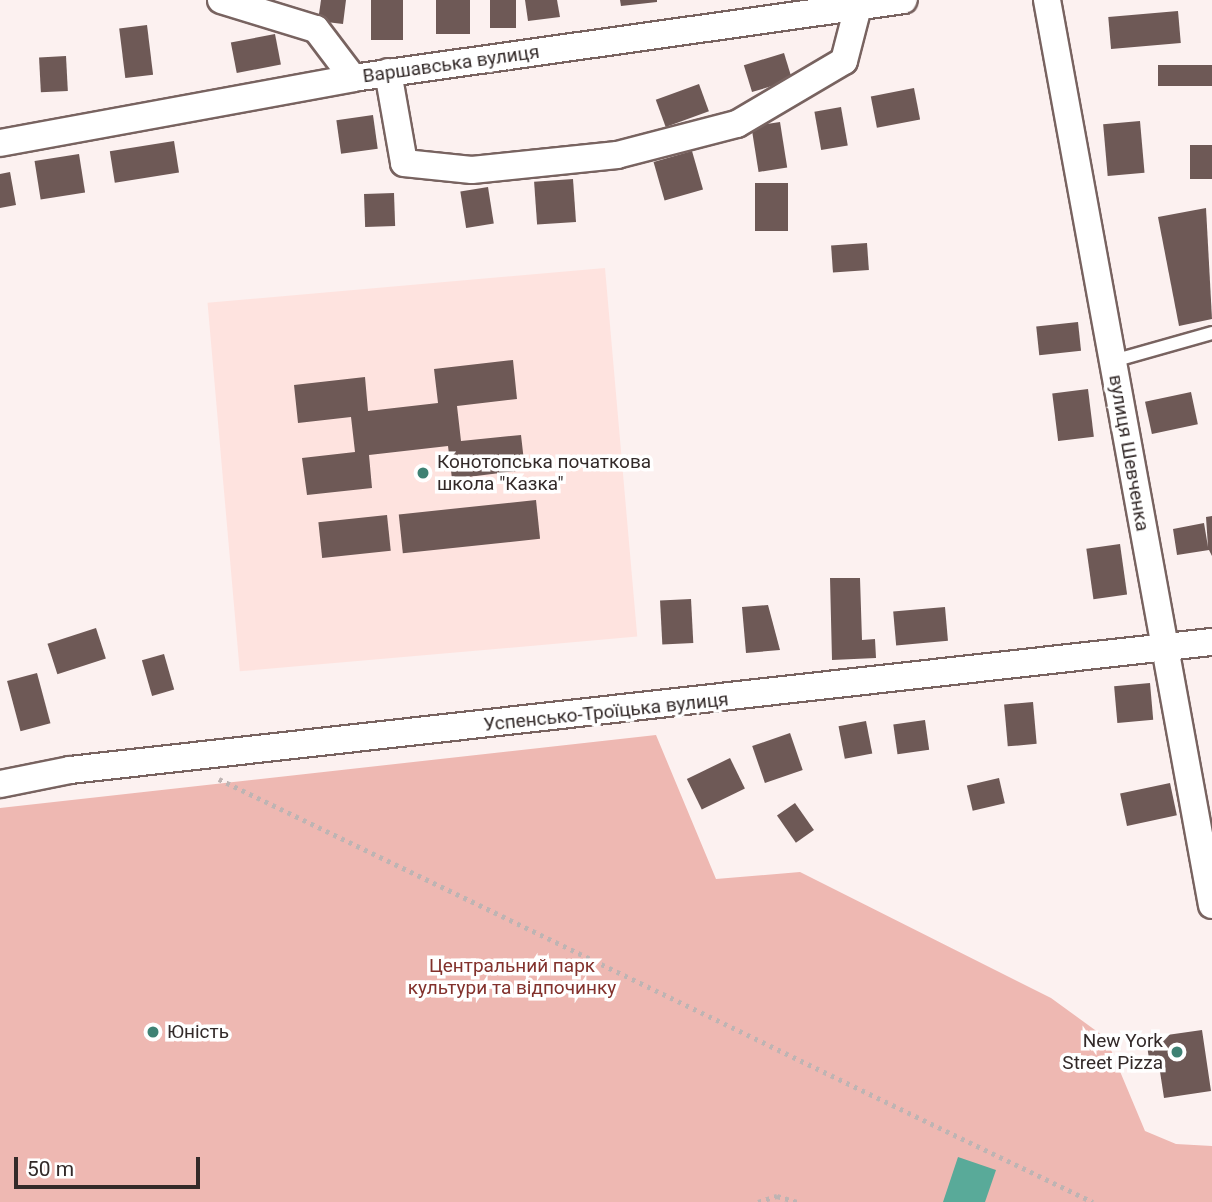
<!DOCTYPE html>
<meta charset="utf-8">
<style>
body{margin:0}
#map{position:relative;width:1212px;height:1202px;overflow:hidden;background:#fcf1f0;font-family:Roboto,sans-serif}
div>[style]{position:absolute}
.built>*{inset:0;background:#fee3df;transform-origin:0 0}
.green>*{inset:0;background:#eeb8b2}
.water>*{inset:0;background:#59aa99}
.building>*{inset:0;background:#6e5956;transform-origin:0 0}
.path>*{height:4.5px;margin-top:-2.25px;transform-origin:0;background:repeating-linear-gradient(90deg,#beb4b3 0 3.5px,transparent 0 8.5px)}
.roads{filter:drop-shadow(2px 0 #786360) drop-shadow(-2px 0 #786360) drop-shadow(0 2px #786360) drop-shadow(0 -2px #786360)}
.service>*{height:12px;margin:-6px;padding:0 6px;transform-origin:6px;border-radius:6px;background:#fff}
.minor>*{height:26px;margin:-13px;padding:0 13px;transform-origin:13px;border-radius:13px;background:#fff}
.dots>*{width:19px;height:19px;translate:-50% -50%;box-sizing:border-box;border:4px solid #fff;border-radius:50%}
span{translate:-50% -50%;white-space:nowrap;text-align:center;line-height:1.15;-webkit-text-stroke:7px #fff;paint-order:stroke}
.street-label{font-size:19px;color:#332a29}
.poi-label{font-size:19px;color:#332a29}
.left{translate:0 -50%;text-align:left}
.right{translate:-100% -50%;text-align:right}
.park-label{font-size:19px;color:#82312c}
.scale{position:absolute;left:14px;top:1157px;width:186px;height:32px;box-sizing:border-box;border:4px solid #332a29;border-top:0;padding-left:9px;font-size:21px;line-height:24px;white-space:nowrap;color:#332a29;-webkit-text-stroke:5px #fff;paint-order:stroke}
</style>
<div id="map">
<div class="built">
<div style="left:605px;top:268px;width:370px;height:399px;rotate:85deg"></div>
</div>
<div class="green">
<div style="clip-path:polygon(656px 735px,716px 879px,800px 872px,1051px 998px,1106px 1038px,1145px 1131px,1176px 1144px,1212px 1146px,1212px 1202px,0 1202px,0 808px)"></div>
</div>
<div class="water">
<div style="clip-path:polygon(958px 1157px,996px 1170px,985px 1202px,943px 1202px)"></div>
</div>
<div class="building">
<div style="clip-path:polygon(321px 0,346px 0,343px 24px,318px 21px)"></div>
<div style="left:371px;top:0;width:32px;height:40px"></div>
<div style="left:436px;top:0;width:34px;height:34px"></div>
<div style="left:490px;top:0;width:26px;height:28px"></div>
<div style="clip-path:polygon(525px 0,557px 0,560px 17px,528px 21px)"></div>
<div style="clip-path:polygon(620px 0,657px 0,657px 2px,621px 6px)"></div>
<div style="left:1178px;top:11px;width:32px;height:70px;rotate:85deg"></div>
<div style="left:147px;top:25px;width:50px;height:28px;rotate:83deg"></div>
<div style="left:275px;top:34px;width:31px;height:45px;rotate:79deg"></div>
<div style="left:784px;top:53px;width:28px;height:42px;rotate:73deg"></div>
<div style="left:66px;top:56px;width:35px;height:27px;rotate:87deg"></div>
<div style="left:1212px;top:65px;width:21px;height:54px;rotate:90deg"></div>
<div style="left:699px;top:84px;width:29px;height:46px;rotate:70deg"></div>
<div style="left:914px;top:88px;width:32px;height:44px;rotate:79deg"></div>
<div style="left:841px;top:107px;width:39px;height:27px;rotate:80deg"></div>
<div style="left:373px;top:115px;width:34px;height:37px;rotate:82deg"></div>
<div style="left:1140px;top:121px;width:52px;height:37px;rotate:85deg"></div>
<div style="left:780px;top:122px;width:46px;height:29px;rotate:81deg"></div>
<div style="left:174px;top:141px;width:32px;height:65px;rotate:81deg"></div>
<div style="left:1212px;top:145px;width:34px;height:22px;rotate:90deg"></div>
<div style="left:692px;top:151px;width:40px;height:40px;rotate:74deg"></div>
<div style="left:79px;top:154px;width:39px;height:45px;rotate:81deg"></div>
<div style="clip-path:polygon(10px 172px,16px 205px,0 208px,0 174px)"></div>
<div style="left:573px;top:179px;width:43px;height:39px;rotate:86deg"></div>
<div style="left:755px;top:183px;width:33px;height:48px"></div>
<div style="left:488px;top:187px;width:37px;height:28px;rotate:81deg"></div>
<div style="left:394px;top:193px;width:33px;height:30px;rotate:88deg"></div>
<div style="clip-path:polygon(1206px 208px,1212px 319px,1179px 326px,1158px 217px)"></div>
<div style="left:867px;top:243px;width:27px;height:36px;rotate:86deg"></div>
<div style="left:1078px;top:322px;width:29px;height:42px;rotate:84deg"></div>
<div style="clip-path:polygon(513px 360px,517px 399px,457px 406px,461px 441px,521px 435px,525px 470px,452px 479px,448px 446px,369px 455px,372px 488px,307px 495px,302px 458px,355px 452px,351px 417px,298px 423px,294px 385px,365px 377px,368px 411px,438px 403px,434px 369px)"></div>
<div style="left:1088px;top:389px;width:48px;height:36px;rotate:83deg"></div>
<div style="left:1191px;top:392px;width:33px;height:47px;rotate:78deg"></div>
<div style="left:536px;top:500px;width:39px;height:138px;rotate:84deg"></div>
<div style="left:387px;top:515px;width:36px;height:69px;rotate:84deg"></div>
<div style="clip-path:polygon(1212px 516px,1212px 556px,1209px 550px,1177px 555px,1173px 529px,1204px 523px,1208px 547px,1206px 517px)"></div>
<div style="left:1120px;top:544px;width:51px;height:34px;rotate:82deg"></div>
<div style="clip-path:polygon(830px 578px,860px 578px,862px 640px,875px 639px,876px 658px,832px 660px)"></div>
<div style="left:691px;top:599px;width:44px;height:31px;rotate:87deg"></div>
<div style="clip-path:polygon(768px 605px,780px 650px,746px 653px,742px 607px)"></div>
<div style="left:945px;top:607px;width:34px;height:52px;rotate:85deg"></div>
<div style="left:96px;top:628px;width:32px;height:51px;rotate:72deg"></div>
<div style="left:164px;top:654px;width:37px;height:23px;rotate:74deg"></div>
<div style="left:37px;top:673px;width:52px;height:31px;rotate:75deg"></div>
<div style="left:1150px;top:683px;width:37px;height:36px;rotate:85deg"></div>
<div style="left:1033px;top:702px;width:42px;height:29px;rotate:85deg"></div>
<div style="left:925px;top:720px;width:30px;height:32px;rotate:82deg"></div>
<div style="left:866px;top:721px;width:33px;height:28px;rotate:79deg"></div>
<div style="left:790px;top:733px;width:39px;height:40px;rotate:71deg"></div>
<div style="left:730px;top:758px;width:34px;height:48px;rotate:64deg"></div>
<div style="left:999px;top:778px;width:26px;height:33px;rotate:77deg"></div>
<div style="left:1170px;top:783px;width:33px;height:51px;rotate:78deg"></div>
<div style="left:795px;top:803px;width:33px;height:22px;rotate:55deg"></div>
<div style="clip-path:polygon(1202px 1030px,1211px 1091px,1164px 1098px,1159px 1065px,1150px 1066px,1146px 1038px)"></div>
</div>
<div class="path">
<div style="left:219px;top:779px;width:971px;rotate:25.83deg"></div>
<div style="left:758px;top:1202px;width:20px;rotate:-18deg"></div>
<div style="left:777px;top:1196px;width:22px;rotate:16deg"></div>
</div>
<div class="roads">
<div class="service">
<div style="left:1113px;top:361px;width:103px;rotate:-15.8deg"></div>
</div>
<div class="minor">
<div style="left:221px;top:0;width:99px;rotate:17deg"></div>
<div style="left:316px;top:29px;width:61px;rotate:52.9deg"></div>
<div style="left:1047px;top:0;width:920px;rotate:79.67deg"></div>
<div style="left:388px;top:72px;width:92px;rotate:80deg"></div>
<div style="left:404px;top:163px;width:68px;rotate:5.9deg"></div>
<div style="left:472px;top:170px;width:146px;rotate:-5.9deg"></div>
<div style="left:617px;top:155px;width:124px;rotate:-14.5deg"></div>
<div style="left:737px;top:124px;width:124px;rotate:-30.5deg"></div>
<div style="left:844px;top:61px;width:56px;rotate:-75.5deg"></div>
<div style="left:0;top:143px;width:359px;rotate:-10.4deg"></div>
<div style="left:353px;top:78px;width:556px;rotate:-8.06deg"></div>
<div style="left:0;top:784px;width:71px;rotate:-11.3deg"></div>
<div style="left:70px;top:770px;width:1149px;rotate:-6.4deg"></div>
</div>
</div>
<div class="dots">
<div style="left:423px;top:473px;background:#3e8173"></div>
<div style="left:153px;top:1032px;background:#3e8173"></div>
<div style="left:1177px;top:1052px;background:#3e8173"></div>
</div>
<div class="street-label">
<span style="left:451px;top:64px;rotate:-8deg">Варшавська вулиця</span>
<span style="left:1129px;top:453px;rotate:80deg">вулиця Шевченка</span>
<span style="left:606px;top:712px;rotate:-6deg">Успенсько-Троїцька вулиця</span>
</div>
<div class="poi-label">
<span class="left" style="left:437px;top:473px">Конотопська початкова<br>школа "Казка"</span>
<span class="left" style="left:167px;top:1032px">Юність</span>
<span class="right" style="left:1163px;top:1052px">New York<br>Street Pizza</span>
</div>
<div class="park-label">
<span style="left:512px;top:977px">Центральний парк<br>культури та відпочинку</span>
</div>
<div class="scale">50 m</div>
</div>
